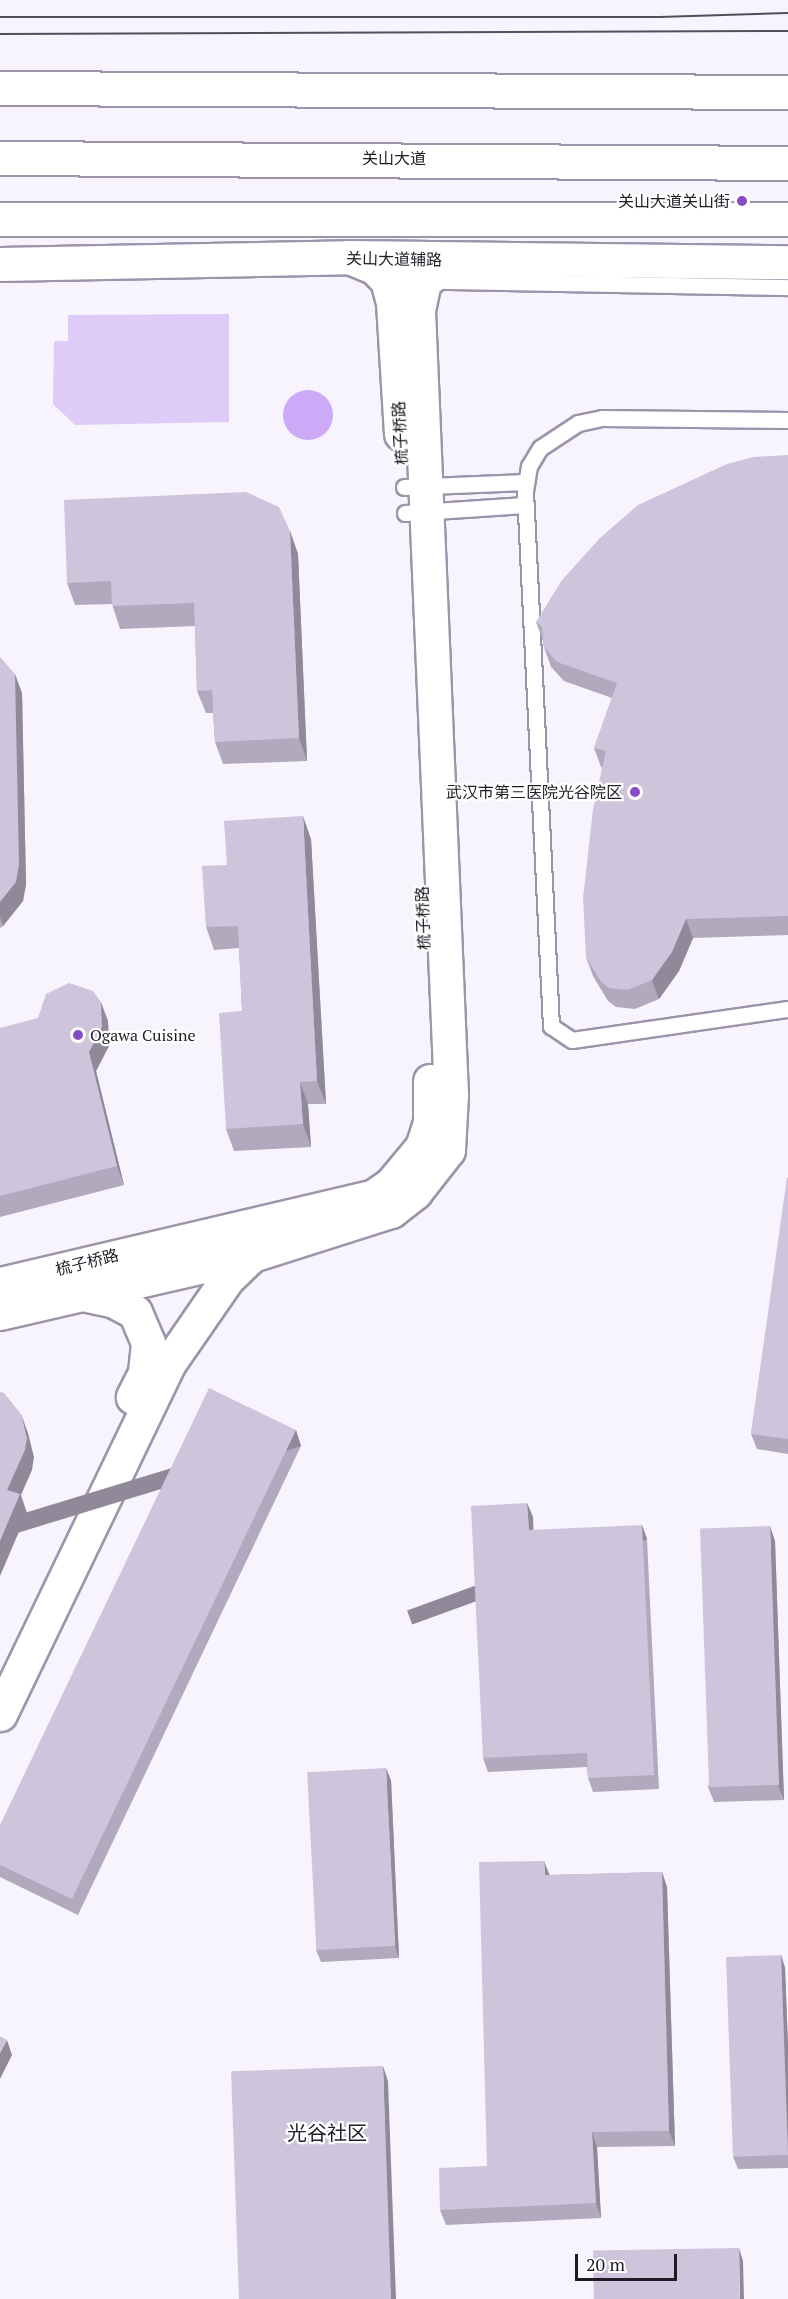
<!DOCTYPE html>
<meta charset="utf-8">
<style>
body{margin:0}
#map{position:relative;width:788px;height:2299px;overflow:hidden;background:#f8f4fe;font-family:"PT Serif","Noto Sans SC",serif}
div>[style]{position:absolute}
.green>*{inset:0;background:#decbf8}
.water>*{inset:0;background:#ccaaf8}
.round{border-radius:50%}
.roads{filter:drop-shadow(2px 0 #9d94ab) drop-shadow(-2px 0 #9d94ab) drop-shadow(0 2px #9d94ab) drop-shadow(0 -2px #9d94ab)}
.lane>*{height:15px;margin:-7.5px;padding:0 7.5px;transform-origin:7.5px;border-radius:7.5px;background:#fff}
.secondary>*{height:33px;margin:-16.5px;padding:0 16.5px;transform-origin:16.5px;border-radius:16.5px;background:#fff}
.primary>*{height:33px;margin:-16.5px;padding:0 16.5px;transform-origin:16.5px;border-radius:16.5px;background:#fff}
.highway>*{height:33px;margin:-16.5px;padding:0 16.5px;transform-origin:16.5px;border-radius:16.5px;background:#fff}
.tram>*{height:1.5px;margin:-0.75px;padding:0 0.75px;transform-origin:0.75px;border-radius:0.75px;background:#524f58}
.wall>*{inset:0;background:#b1a9bd}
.shaded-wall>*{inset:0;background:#90899a;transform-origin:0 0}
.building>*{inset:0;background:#cec4dc;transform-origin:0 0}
.dots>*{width:16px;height:16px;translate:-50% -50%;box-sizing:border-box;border:3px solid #fff;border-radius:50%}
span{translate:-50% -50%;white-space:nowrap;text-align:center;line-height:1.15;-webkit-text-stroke:4.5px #fff;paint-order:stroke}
.street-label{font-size:16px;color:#1f1c25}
.poi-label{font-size:16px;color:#1f1c25}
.right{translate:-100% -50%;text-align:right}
.left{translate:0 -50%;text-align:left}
.quarter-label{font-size:20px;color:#1f1c25}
.scale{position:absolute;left:575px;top:2254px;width:102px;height:27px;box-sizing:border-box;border:3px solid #1f1c25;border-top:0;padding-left:8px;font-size:18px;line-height:21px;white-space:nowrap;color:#1f1c25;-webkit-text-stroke:4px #fff;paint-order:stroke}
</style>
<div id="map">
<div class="green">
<div style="clip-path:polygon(229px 314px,229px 422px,75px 425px,53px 404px,54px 341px,68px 341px,68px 315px)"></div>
</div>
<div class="water">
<div class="round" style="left:283px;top:390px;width:50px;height:50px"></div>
</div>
<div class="roads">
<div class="lane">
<div style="left:387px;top:280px;width:401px;rotate:1deg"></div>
<div style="left:788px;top:420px;width:186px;rotate:-179.4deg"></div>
<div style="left:602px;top:418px;width:25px;rotate:168deg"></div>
<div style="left:578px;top:423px;width:45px;rotate:146.7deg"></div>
<div style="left:540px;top:448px;width:21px;rotate:121deg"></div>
<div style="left:529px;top:466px;width:25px;rotate:99deg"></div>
<div style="left:525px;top:491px;width:536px;rotate:87.22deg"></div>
<div style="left:551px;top:1026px;width:25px;rotate:34deg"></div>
<div style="left:572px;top:1040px;width:218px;rotate:-8.2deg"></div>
<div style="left:404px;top:487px;width:122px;rotate:-2.3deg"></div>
<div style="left:405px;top:513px;width:120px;rotate:-3.8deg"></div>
</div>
<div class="secondary">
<div style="left:349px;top:257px;width:27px;rotate:22deg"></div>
<div style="left:374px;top:267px;width:18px;rotate:45deg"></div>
<div style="left:387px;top:280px;width:24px;rotate:75deg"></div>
<div style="left:393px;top:303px;width:131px;rotate:86.5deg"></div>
<div style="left:0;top:264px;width:349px;rotate:-1.1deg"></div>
<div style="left:349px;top:257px;width:439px;rotate:0.7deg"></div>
<div style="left:0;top:1284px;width:384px;rotate:-13.2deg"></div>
<div style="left:374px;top:1196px;width:21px;rotate:-35deg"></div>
<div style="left:391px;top:1184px;width:48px;rotate:-50deg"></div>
<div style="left:422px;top:1147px;width:25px;rotate:-72deg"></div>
<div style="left:430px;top:1123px;width:42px;rotate:-90deg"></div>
<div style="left:83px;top:1294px;width:30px;rotate:12deg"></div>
<div style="left:112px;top:1300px;width:26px;rotate:28deg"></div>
<div style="left:135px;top:1312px;width:34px;rotate:67deg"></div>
<div style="left:148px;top:1343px;width:30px;rotate:96deg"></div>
<div style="left:145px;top:1373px;width:27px;rotate:117deg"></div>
<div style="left:0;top:1313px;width:259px;rotate:-13deg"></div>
<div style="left:252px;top:1255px;width:146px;rotate:-17.6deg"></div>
<div style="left:391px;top:1211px;width:31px;rotate:-38deg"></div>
<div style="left:415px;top:1192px;width:53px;rotate:-51.8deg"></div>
<div style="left:448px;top:1150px;width:55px;rotate:-86.9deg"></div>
<div style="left:451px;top:1095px;width:786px;rotate:-92.41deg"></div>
<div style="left:418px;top:310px;width:29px;rotate:-78deg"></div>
<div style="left:424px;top:282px;width:21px;rotate:-41deg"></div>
<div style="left:440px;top:268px;width:30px;rotate:-15deg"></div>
<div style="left:0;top:1714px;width:390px;rotate:-64.3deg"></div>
<div style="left:169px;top:1363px;width:102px;rotate:-55.4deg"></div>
<div style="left:227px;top:1279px;width:35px;rotate:-44deg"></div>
</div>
<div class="primary">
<div style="left:0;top:88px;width:788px;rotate:0.29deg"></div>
<div style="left:0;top:158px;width:788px;rotate:0.36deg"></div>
</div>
<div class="highway">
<div style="left:0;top:219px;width:788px"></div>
</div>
</div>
<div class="tram">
<div style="left:0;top:17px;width:660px"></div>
<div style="left:660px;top:17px;width:128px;rotate:-1.8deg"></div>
<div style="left:0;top:34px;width:788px;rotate:-0.22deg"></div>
</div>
<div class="wall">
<div style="clip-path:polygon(788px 455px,788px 935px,693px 938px,679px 971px,659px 999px,635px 1009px,616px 1007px,608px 1001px,593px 976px,586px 957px,602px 767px,601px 767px,594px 748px,612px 698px,564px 681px,551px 667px,544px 647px,543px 641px,536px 622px)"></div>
<div style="clip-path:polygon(290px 531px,298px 554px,307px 761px,223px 764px,215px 742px,213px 713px,206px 713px,197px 691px,195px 626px,120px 629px,112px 604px,75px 605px,67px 583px)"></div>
<div style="clip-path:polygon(0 657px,22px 693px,26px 884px,23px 901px,3px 926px,0 928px)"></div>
<div style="clip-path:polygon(311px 839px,326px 1104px,308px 1104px,311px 1147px,234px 1151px,226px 1129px,242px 1011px,239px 948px,214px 950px,206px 927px,227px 865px)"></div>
<div style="clip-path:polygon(108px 1021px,109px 1046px,96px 1071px,124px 1185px,0 1217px,0 1028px)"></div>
<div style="clip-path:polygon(788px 1178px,788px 1454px,757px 1449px,751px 1434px)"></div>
<div style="clip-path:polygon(296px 1430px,301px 1446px,78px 1915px,0 1877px,0 1825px)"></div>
<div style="clip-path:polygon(527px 1503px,533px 1517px,533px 1530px,647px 1539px,659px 1789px,593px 1792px,588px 1778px,587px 1767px,488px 1772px,483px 1758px)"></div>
<div style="clip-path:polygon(775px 1541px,784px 1800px,714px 1802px,708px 1787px)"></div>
<div style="clip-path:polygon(391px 1780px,399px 1958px,321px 1962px,316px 1950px)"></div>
<div style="clip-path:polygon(662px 1872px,667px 1887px,675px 2146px,597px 2147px,601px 2218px,446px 2225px,440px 2210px,487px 2166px,550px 1875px)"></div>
<div style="clip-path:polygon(781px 1955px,785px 1968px,788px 2046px,788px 2168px,738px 2169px,733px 2157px)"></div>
</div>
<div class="shaded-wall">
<div style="clip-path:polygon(290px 531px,298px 554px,307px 761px,299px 738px)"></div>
<div style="clip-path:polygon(15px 674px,22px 693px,26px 884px,23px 901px,3px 926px,0 917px,0 902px)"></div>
<div style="clip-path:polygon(303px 816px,311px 839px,326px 1104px,317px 1081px)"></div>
<div style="clip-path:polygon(686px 919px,693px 938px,679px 971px,659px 999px,652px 980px)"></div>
<div style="clip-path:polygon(101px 1002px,108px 1021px,109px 1046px,96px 1071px,124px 1185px,117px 1166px,89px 1052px)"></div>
<div style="clip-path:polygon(300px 1082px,308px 1104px,311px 1147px,303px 1124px)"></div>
<div style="clip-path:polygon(21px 1414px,28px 1433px,34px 1457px,32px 1470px,21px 1495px,27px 1513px,0 1576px,0 1541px,7px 1490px)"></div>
<div style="left:296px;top:1430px;width:17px;height:520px;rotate:73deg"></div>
<div style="clip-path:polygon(527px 1503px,533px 1517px,534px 1544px,529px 1530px)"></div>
<div style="left:642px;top:1525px;width:15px;height:250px;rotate:70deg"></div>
<div style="clip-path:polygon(770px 1526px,775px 1541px,784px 1800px,778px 1785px)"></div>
<div style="clip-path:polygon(386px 1768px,391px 1780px,399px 1958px,395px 1946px)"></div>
<div style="clip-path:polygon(544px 1861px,550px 1876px,545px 1875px)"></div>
<div style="clip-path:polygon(662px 1872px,667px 1887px,675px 2146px,669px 2131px)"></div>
<div style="clip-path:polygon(781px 1955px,785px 1968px,788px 2046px,788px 2155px)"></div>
<div style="clip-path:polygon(7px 2040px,12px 2055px,0 2079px,0 2053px)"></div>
<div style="clip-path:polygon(383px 2066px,388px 2081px,396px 2299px,390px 2299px)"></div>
<div style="clip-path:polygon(592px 2132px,597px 2147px,601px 2218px,596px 2203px)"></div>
<div style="clip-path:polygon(739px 2248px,743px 2261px,744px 2299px,740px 2299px)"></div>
</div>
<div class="building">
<div style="clip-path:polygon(788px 455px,788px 916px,686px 919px,672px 952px,652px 980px,628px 990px,609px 988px,601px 982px,586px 957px,583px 898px,593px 809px,606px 751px,594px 748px,617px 683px,557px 662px,544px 647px,542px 627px,536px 622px,562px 580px,600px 538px,638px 505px,727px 464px,753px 457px)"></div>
<div style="clip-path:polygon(246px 492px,279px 507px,290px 531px,299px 738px,215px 742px,212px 690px,197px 691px,194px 603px,112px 606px,111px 581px,67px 583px,64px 500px)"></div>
<div style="clip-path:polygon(0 657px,15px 674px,19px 864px,16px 882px,0 902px)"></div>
<div style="clip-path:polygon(303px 816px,317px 1081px,300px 1082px,303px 1124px,226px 1129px,219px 1013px,242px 1011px,238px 926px,206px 927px,202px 866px,227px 865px,224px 821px)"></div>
<div style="clip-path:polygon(69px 983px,93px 991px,101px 1002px,102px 1027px,89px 1052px,117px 1166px,0 1196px,0 1028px,38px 1018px,46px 994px)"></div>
<div style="clip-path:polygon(787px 1177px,788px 1178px,788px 1439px,751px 1434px)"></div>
<div style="clip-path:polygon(209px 1388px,296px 1430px,72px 1899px,0 1865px,0 1825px)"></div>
<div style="clip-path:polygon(0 1392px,4px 1393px,21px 1414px,27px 1438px,25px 1450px,7px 1490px,20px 1494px,0 1541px)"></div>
<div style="clip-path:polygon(527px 1503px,529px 1530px,642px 1525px,654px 1775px,588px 1778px,587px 1753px,483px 1758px,471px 1506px)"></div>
<div style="left:770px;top:1526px;width:259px;height:70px;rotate:88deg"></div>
<div style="left:386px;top:1768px;width:178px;height:79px;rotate:87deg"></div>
<div style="clip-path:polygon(544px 1861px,545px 1875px,662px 1872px,669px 2131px,592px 2132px,596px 2203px,440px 2210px,439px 2168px,487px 2166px,479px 1862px)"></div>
<div style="left:781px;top:1955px;width:200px;height:55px;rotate:88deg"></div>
<div style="clip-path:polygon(0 2036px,7px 2040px,0 2053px)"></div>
<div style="left:383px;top:2066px;width:233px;height:152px;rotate:88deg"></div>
<div style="left:739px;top:2248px;width:51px;height:146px;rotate:89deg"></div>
</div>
<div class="dots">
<div style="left:742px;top:201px;background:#874cc2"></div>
<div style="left:635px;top:792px;background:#874cc2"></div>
<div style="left:78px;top:1035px;background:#874cc2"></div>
</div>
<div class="street-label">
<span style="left:394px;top:158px">关山大道</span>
<span style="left:394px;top:259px;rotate:1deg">关山大道辅路</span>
<span style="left:400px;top:433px;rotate:-93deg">梳子桥路</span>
<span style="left:423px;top:918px;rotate:-92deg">梳子桥路</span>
<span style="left:87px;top:1262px;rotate:-14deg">梳子桥路</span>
</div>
<div class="poi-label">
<span class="right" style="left:730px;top:201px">关山大道关山街</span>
<span class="right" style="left:622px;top:792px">武汉市第三医院光谷院区</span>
<span class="left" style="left:90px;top:1035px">Ogawa Cuisine</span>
</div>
<div class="quarter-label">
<span style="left:327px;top:2132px">光谷社区</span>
</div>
<div class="scale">20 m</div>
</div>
